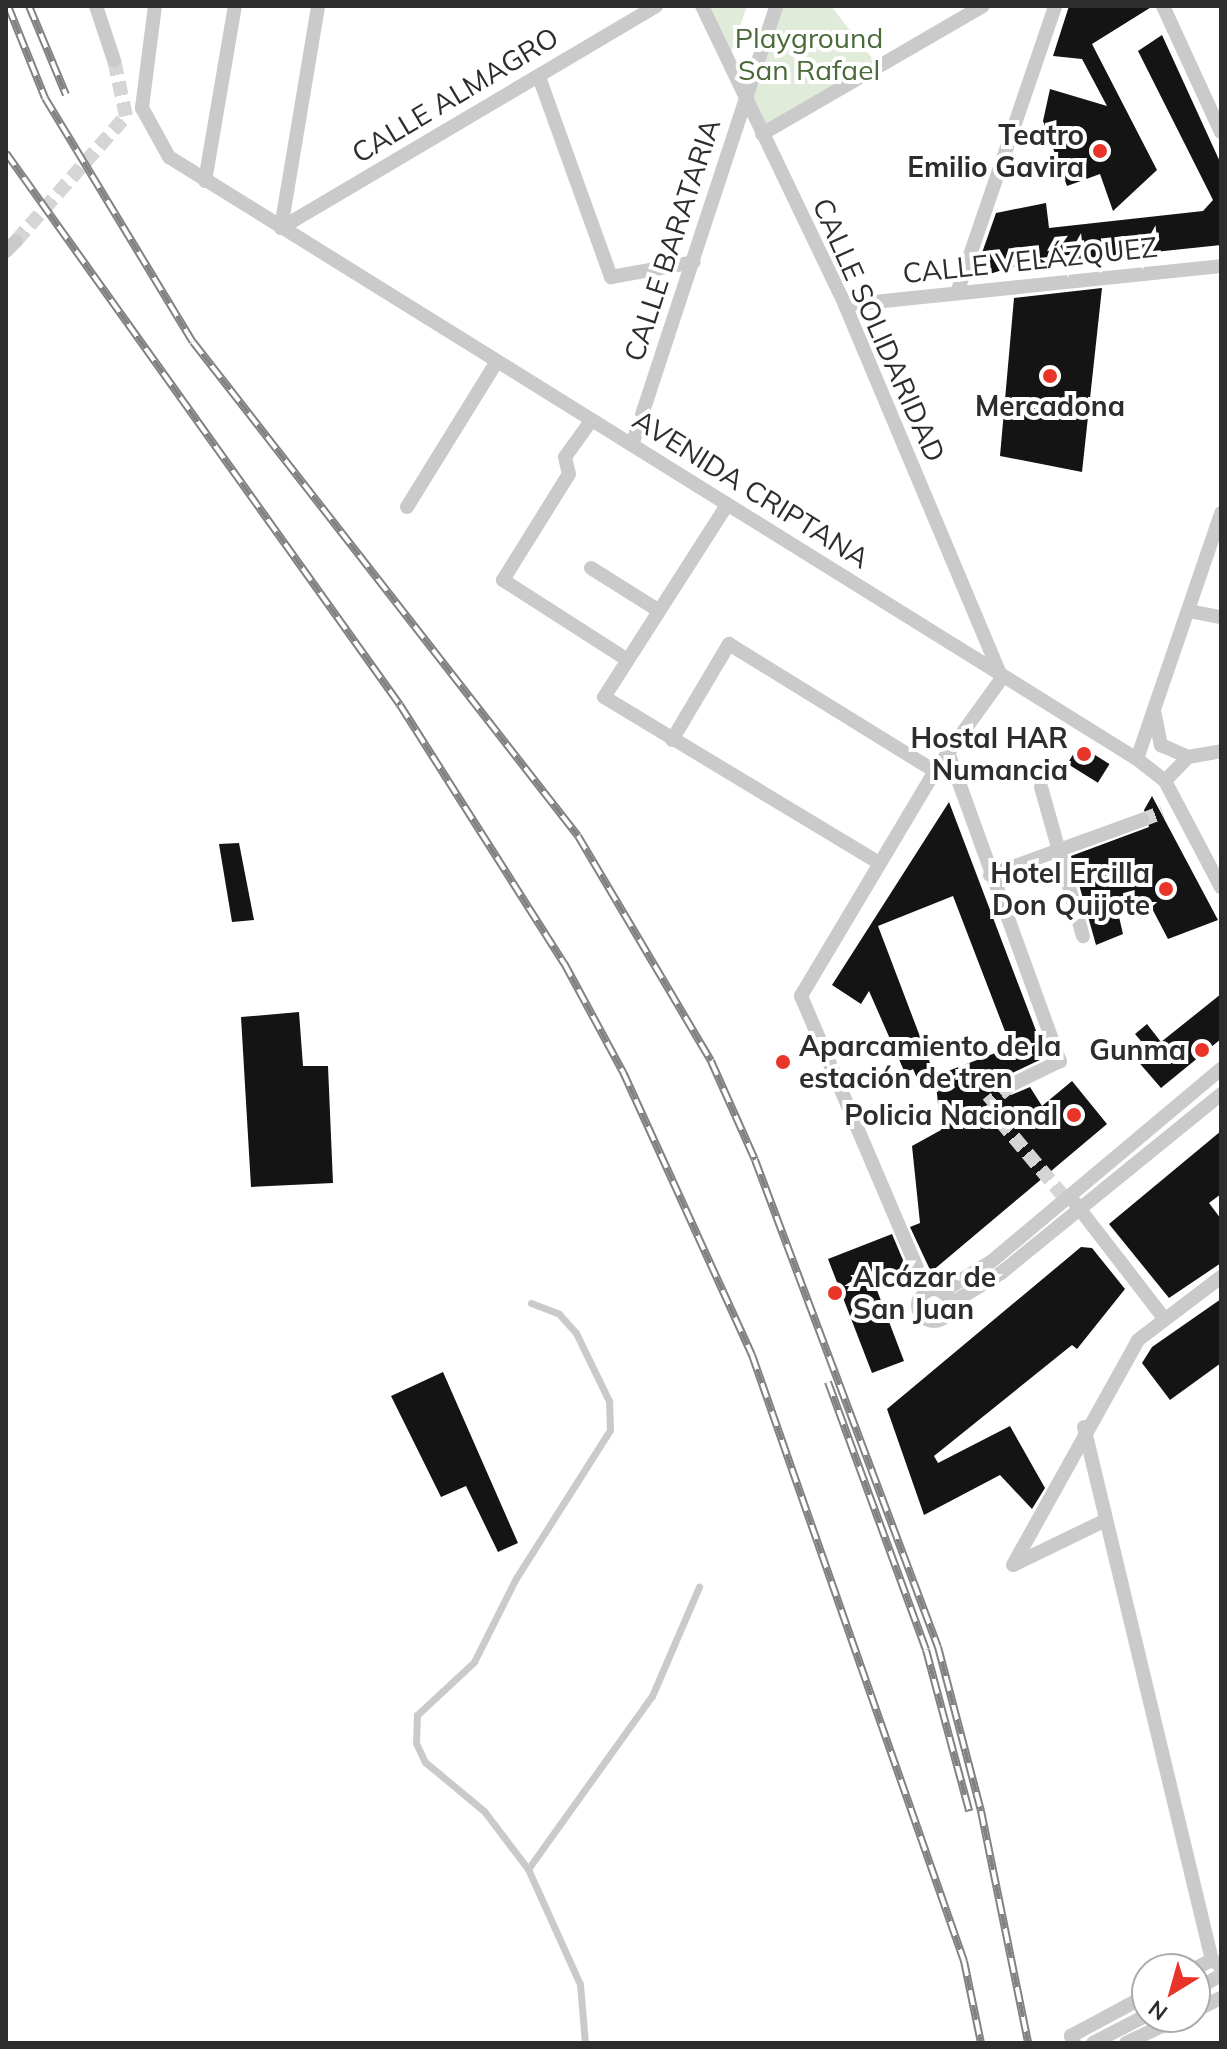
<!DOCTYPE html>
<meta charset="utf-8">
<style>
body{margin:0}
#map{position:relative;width:1227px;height:2049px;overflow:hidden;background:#fff;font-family:Mulish,sans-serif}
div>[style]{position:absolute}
.green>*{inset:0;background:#e1ebda}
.building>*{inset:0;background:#141414;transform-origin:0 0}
.street-tunnel>*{height:14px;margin-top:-7px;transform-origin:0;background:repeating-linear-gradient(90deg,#d5d5d5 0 14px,transparent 0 21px)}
.lane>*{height:7px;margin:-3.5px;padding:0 3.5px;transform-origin:3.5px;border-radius:3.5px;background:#cacaca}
.street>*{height:14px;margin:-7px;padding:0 7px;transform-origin:7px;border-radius:7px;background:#cacaca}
.street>.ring{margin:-7px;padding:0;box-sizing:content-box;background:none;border:14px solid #cacaca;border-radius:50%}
.rail>*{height:8px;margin-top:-4px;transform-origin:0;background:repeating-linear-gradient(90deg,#fff 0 15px,#828282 0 30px);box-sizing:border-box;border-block:2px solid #828282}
.dots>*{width:22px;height:22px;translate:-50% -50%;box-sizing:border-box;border:4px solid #fff;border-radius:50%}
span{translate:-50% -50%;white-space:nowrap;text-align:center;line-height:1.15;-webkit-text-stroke:8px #fff;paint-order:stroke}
.park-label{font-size:28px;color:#4a6a3a}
.street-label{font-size:28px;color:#2d2d2d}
.poi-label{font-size:28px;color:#2d2d2d;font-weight:700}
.right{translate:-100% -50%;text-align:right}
.left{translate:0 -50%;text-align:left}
.frame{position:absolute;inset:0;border:8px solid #2d2d2d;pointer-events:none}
.north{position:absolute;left:1131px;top:1953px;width:80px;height:80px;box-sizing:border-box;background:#fff;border:2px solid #ababab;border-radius:50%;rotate:217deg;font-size:22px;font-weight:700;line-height:32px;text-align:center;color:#2d2d2d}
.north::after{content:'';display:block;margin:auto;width:28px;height:36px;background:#e9342a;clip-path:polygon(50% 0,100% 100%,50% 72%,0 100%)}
</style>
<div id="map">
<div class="green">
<div style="clip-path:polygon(702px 6px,747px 6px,728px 62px)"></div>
<div style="clip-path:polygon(776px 6px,831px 6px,879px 67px,762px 134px,745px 99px)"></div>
</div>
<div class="building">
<div style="clip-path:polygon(1069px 6px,1153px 6px,1092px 44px,1157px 170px,1113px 211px,1100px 174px,1067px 186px,1043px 121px,1050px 89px,1107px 106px,1082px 59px,1053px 56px)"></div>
<div style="clip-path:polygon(1162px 35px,1221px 164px,1221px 245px,1012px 267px,980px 277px,976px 270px,996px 213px,1046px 203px,1049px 228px,1203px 211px,1213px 200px,1138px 51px)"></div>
<div style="clip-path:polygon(1102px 288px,1082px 472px,1000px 456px,1014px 298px)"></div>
<div style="left:1079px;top:745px;width:36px;height:22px;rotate:32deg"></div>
<div style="clip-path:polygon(1152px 796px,1218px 920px,1168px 939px,1146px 897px,1117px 908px,1123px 934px,1096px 945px,1071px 856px,1149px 827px,1144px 810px)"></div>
<div style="clip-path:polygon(evenodd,949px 802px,1046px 1057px,1006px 1076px,1002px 1089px,1011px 1095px,1030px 1087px,1042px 1106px,1072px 1081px,1107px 1124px,931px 1272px,910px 1227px,920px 1223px,912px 1146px,941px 1130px,935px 1076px,918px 1080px,913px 1069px,905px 1073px,869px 991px,861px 1004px,832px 985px,949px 802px,953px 896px,1011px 1047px,935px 1076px,878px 926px,953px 896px)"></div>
<div style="clip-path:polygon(239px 843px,254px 920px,232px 922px,219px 844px)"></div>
<div style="clip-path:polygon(1221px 994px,1221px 1039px,1161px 1088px,1129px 1051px,1141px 1041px,1135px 1034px,1147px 1024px,1161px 1042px)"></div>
<div style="clip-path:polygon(299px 1012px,303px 1066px,328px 1066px,333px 1183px,251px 1187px,241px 1017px)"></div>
<div style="clip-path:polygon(1221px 1131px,1221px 1194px,1209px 1203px,1221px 1219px,1221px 1263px,1169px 1298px,1109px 1224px)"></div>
<div style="clip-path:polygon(892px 1234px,908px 1272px,875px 1285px,904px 1361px,872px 1373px,828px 1259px)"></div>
<div style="clip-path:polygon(1081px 1247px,1092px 1248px,1125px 1289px,1077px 1349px,1072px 1345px,934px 1456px,938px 1463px,1010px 1426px,1045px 1488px,1032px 1509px,1000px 1475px,924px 1515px,887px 1409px)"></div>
<div style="clip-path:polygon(1221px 1299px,1221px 1363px,1170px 1400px,1142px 1363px,1152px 1347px)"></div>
<div style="clip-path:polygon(443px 1372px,518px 1543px,498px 1552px,466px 1486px,441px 1497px,391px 1396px)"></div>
</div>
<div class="street-tunnel">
<div style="left:16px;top:241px;width:167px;rotate:-48.7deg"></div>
<div style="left:126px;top:116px;width:57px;rotate:-102.1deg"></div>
<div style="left:1142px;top:820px;width:22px;rotate:-21deg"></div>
<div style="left:1011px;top:1085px;width:31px;rotate:140deg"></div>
<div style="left:987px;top:1105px;width:120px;rotate:50.1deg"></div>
</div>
<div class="lane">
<div style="left:531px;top:1303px;width:30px;rotate:21deg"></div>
<div style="left:559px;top:1314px;width:25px;rotate:48deg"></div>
<div style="left:576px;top:1333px;width:76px;rotate:64.1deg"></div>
<div style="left:609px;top:1401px;width:29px;rotate:88deg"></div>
<div style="left:610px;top:1430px;width:175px;rotate:122.4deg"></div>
<div style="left:516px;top:1578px;width:94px;rotate:116.6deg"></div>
<div style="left:474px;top:1662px;width:78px;rotate:137.1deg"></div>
<div style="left:417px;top:1715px;width:28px;rotate:92deg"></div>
<div style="left:416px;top:1743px;width:21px;rotate:65deg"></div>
<div style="left:425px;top:1762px;width:77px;rotate:39.7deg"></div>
<div style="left:484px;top:1811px;width:73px;rotate:52.8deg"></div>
<div style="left:528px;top:1869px;width:126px;rotate:65.7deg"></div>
<div style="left:580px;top:1984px;width:59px;rotate:85.2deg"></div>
<div style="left:528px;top:1869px;width:213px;rotate:-54.4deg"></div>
<div style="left:652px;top:1696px;width:119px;rotate:-66.7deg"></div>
</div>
<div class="street">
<div style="left:96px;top:6px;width:57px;rotate:71.6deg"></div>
<div style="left:155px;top:6px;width:103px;rotate:97.3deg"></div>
<div style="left:142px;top:108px;width:56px;rotate:61.1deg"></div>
<div style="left:169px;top:157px;width:1140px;rotate:31.88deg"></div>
<div style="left:1137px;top:759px;width:36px;rotate:38deg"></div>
<div style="left:1165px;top:781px;width:120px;rotate:62.2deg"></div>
<div style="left:702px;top:6px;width:331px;rotate:64.4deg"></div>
<div style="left:845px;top:305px;width:405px;rotate:67.2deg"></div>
<div style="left:1002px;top:678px;width:115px;rotate:125.8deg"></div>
<div style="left:935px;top:771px;width:262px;rotate:120.8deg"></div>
<div style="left:801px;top:996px;width:321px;rotate:66.9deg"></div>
<div style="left:1163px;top:6px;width:139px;rotate:65.3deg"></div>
<div style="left:539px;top:77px;width:213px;rotate:70.2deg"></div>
<div style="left:611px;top:277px;width:84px;rotate:-10.2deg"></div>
<div style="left:762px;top:134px;width:255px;rotate:-30.1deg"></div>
<div style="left:205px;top:181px;width:178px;rotate:-80.3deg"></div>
<div style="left:281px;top:228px;width:436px;rotate:-30.6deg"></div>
<div style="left:281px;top:228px;width:225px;rotate:-80.5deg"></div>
<div style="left:6px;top:251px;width:14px;rotate:-45deg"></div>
<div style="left:957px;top:293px;width:303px;rotate:-71.1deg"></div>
<div style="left:845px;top:305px;width:378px;rotate:-5.9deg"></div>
<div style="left:591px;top:421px;width:44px;rotate:125.8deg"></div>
<div style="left:565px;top:457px;width:17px;rotate:77deg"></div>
<div style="left:569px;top:474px;width:125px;rotate:121.9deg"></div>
<div style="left:503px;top:580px;width:146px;rotate:32.7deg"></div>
<div style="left:632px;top:445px;width:462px;rotate:-71.8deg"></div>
<div style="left:727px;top:505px;width:228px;rotate:122.6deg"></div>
<div style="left:604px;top:697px;width:320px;rotate:31.1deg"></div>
<div style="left:407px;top:507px;width:169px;rotate:-58.3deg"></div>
<div style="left:591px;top:568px;width:77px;rotate:32.2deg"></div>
<div style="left:1189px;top:611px;width:33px;rotate:11deg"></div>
<div style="left:1155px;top:715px;width:31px;rotate:79deg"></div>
<div style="left:1161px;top:745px;width:30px;rotate:24deg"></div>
<div style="left:672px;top:740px;width:112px;rotate:-59.3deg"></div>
<div style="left:729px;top:644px;width:242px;rotate:31.7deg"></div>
<div style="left:949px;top:755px;width:326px;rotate:70.1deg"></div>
<div style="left:1060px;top:1061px;width:55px;rotate:153.9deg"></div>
<div style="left:1137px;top:759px;width:260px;rotate:-71.1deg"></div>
<div style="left:1165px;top:781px;width:33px;rotate:-46deg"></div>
<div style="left:1188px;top:757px;width:34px;rotate:-10deg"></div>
<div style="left:1041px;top:787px;width:155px;rotate:74.3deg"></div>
<div style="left:990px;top:875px;width:162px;rotate:-19.9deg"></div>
<div style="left:1075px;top:1203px;width:144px;rotate:52.3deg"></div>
<div class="ring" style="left:918px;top:1289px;width:18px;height:18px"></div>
<div style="left:942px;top:1292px;width:59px;rotate:-31.8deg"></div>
<div style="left:992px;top:1261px;width:299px;rotate:-40deg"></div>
<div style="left:949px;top:1305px;width:61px;rotate:-31.6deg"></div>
<div style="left:1001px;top:1273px;width:284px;rotate:-39.1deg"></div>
<div style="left:1084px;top:1427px;width:548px;rotate:76.5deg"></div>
<div style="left:1212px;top:1960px;width:11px;rotate:34deg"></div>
<div style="left:1106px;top:1520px;width:103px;rotate:154.2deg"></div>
<div style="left:1013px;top:1565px;width:257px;rotate:-60.9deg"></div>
<div style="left:1138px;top:1340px;width:104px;rotate:-37.2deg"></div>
<div style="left:1194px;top:1969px;width:20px;rotate:-27deg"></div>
<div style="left:1195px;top:1990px;width:30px;rotate:-30deg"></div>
<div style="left:1195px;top:2011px;width:29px;rotate:-27deg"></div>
<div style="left:1074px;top:2043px;width:8px;rotate:-113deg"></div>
<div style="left:1071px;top:2036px;width:86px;rotate:-28.3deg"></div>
<div style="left:1093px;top:2043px;width:61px;rotate:-27.4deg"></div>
<div style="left:1126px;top:2043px;width:61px;rotate:-25.3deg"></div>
</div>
<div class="rail">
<div style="left:8px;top:6px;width:99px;rotate:68.1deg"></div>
<div style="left:45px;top:98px;width:285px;rotate:58.8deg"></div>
<div style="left:193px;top:342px;width:626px;rotate:52.07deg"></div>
<div style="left:578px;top:836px;width:261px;rotate:59.4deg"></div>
<div style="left:711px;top:1061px;width:108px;rotate:66deg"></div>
<div style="left:755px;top:1160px;width:520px;rotate:69.41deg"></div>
<div style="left:938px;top:1647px;width:170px;rotate:75.3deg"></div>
<div style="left:981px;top:1811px;width:237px;rotate:78.5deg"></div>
<div style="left:29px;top:6px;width:96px;rotate:67.4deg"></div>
<div style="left:6px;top:153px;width:678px;rotate:54.48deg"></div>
<div style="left:400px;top:705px;width:306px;rotate:57.6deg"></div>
<div style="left:564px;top:963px;width:124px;rotate:61.6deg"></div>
<div style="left:623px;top:1072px;width:311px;rotate:65.5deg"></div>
<div style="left:752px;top:1355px;width:642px;rotate:70.72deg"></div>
<div style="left:964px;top:1961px;width:84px;rotate:78.3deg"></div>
<div style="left:828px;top:1382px;width:285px;rotate:69.9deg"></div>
<div style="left:926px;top:1650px;width:167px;rotate:75deg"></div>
</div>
<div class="dots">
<div style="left:1100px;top:151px;background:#e9342a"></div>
<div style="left:1050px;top:376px;background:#e9342a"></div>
<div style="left:1084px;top:754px;background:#e9342a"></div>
<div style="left:1166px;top:889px;background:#e9342a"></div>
<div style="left:1202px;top:1050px;background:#e9342a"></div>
<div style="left:783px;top:1062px;background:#e9342a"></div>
<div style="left:1074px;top:1115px;background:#e9342a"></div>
<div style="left:835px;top:1293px;background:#e9342a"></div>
</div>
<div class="park-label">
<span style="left:809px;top:54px">Playground<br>San Rafael</span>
</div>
<div class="street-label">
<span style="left:455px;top:95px;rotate:-31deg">CALLE ALMAGRO</span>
<span style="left:672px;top:240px;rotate:-72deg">CALLE BARATARIA</span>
<span style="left:1030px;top:260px;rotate:-6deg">CALLE VELÁZQUEZ</span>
<span style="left:879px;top:330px;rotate:66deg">CALLE SOLIDARIDAD</span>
<span style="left:751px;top:489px;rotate:32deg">AVENIDA CRIPTANA</span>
</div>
<div class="poi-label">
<span class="right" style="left:1084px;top:151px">Teatro<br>Emilio Gavira</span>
<span style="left:1050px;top:406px">Mercadona</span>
<span class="right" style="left:1068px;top:754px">Hostal HAR<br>Numancia</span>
<span class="right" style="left:1150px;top:889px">Hotel Ercilla<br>Don Quijote</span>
<span class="left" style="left:799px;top:1062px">Aparcamiento de la<br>estación de tren</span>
<span class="right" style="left:1186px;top:1050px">Gunma</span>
<span class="right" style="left:1058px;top:1115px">Policia Nacional</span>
<span class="left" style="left:853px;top:1293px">Alcázar de<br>San Juan</span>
</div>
<div class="frame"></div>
<div class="north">N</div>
</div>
